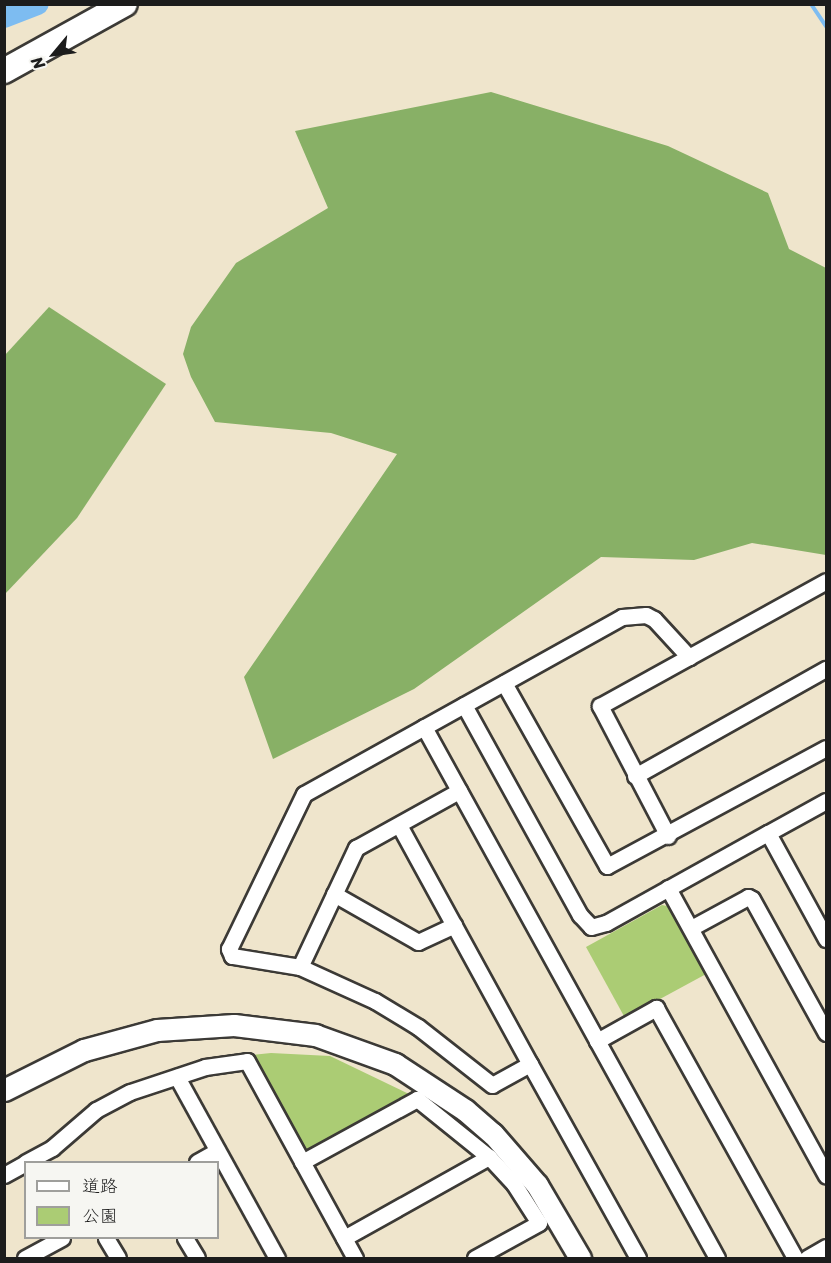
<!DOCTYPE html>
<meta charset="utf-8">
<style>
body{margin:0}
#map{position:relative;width:831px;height:1263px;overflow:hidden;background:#efe5cc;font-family:Sriracha,"Klee One",sans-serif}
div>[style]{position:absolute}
.green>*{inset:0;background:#abcc74}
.forest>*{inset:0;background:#88b066}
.stream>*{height:4px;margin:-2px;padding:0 2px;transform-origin:2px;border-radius:2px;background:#7dbcf1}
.river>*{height:22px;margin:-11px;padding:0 11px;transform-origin:11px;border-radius:11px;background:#7dbcf1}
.roads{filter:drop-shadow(2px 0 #3c3a36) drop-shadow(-2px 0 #3c3a36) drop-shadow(0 2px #3c3a36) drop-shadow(0 -2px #3c3a36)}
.street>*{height:15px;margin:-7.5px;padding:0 7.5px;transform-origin:7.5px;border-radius:7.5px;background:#fff}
.secondary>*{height:21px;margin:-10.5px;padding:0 10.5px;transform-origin:10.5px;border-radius:10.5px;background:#fff}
.primary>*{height:24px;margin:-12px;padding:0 12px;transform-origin:12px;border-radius:12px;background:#fff}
span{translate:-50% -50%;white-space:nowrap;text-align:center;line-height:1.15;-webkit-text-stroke:6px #f6f6f2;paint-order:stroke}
.frame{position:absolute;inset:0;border:6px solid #1c1c1c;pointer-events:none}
.legend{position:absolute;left:24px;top:1161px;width:195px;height:78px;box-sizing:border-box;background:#f6f6f2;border:2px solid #9f9f9c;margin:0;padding:8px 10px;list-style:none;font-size:18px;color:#1c1c1c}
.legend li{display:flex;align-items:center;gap:12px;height:30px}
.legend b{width:30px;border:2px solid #9f9f9c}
.north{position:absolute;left:24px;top:24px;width:60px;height:60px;-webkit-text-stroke:4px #f6f6f2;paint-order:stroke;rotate:241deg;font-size:16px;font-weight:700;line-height:24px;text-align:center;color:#1c1c1c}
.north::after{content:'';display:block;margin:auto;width:21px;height:27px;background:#1c1c1c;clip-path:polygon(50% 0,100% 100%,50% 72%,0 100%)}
</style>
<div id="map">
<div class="green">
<div style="clip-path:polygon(662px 905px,672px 907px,708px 973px,625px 1018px,586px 947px)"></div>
<div style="clip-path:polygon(271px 1053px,330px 1056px,409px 1094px,312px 1153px,302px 1149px,251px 1055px)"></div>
</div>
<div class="forest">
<div style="clip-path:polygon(491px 92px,668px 146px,768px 193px,789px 249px,826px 268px,826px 555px,752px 543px,694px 560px,601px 557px,414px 689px,273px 759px,244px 677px,397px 454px,331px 433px,215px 422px,191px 377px,183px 354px,191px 327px,236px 263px,328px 208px,295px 131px)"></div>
<div style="clip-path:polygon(49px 307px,166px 384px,77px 518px,5px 594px,5px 355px)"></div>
</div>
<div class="stream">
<div style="left:811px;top:4px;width:27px;rotate:56deg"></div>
</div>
<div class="river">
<div style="left:4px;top:17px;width:36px;rotate:-21deg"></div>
</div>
<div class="roads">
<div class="street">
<div style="left:504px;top:683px;width:210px;rotate:60.6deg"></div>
<div style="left:607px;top:866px;width:249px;rotate:-28.3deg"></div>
<div style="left:464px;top:705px;width:240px;rotate:61.1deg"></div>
<div style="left:580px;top:915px;width:16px;rotate:47deg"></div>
<div style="left:591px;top:927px;width:16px;rotate:-15deg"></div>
<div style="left:606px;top:923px;width:185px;rotate:-29.1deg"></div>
<div style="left:768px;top:833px;width:121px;rotate:61.3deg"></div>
<div style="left:424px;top:727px;width:359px;rotate:61.1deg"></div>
<div style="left:635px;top:776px;width:219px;rotate:-29.3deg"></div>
<div style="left:399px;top:825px;width:273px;rotate:61.3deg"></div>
<div style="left:768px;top:833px;width:66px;rotate:-28.9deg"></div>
<div style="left:668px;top:836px;width:147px;rotate:-117.6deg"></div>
<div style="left:600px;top:706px;width:258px;rotate:-28.9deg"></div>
<div style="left:668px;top:888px;width:328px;rotate:61.2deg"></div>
<div style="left:334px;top:894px;width:97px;rotate:29.7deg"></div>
<div style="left:418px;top:942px;width:40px;rotate:-25deg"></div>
<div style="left:691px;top:928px;width:65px;rotate:-28.5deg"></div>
<div style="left:748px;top:897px;width:4px;rotate:27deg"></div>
<div style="left:752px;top:899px;width:153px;rotate:61.1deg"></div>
<div style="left:300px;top:967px;width:132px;rotate:-64.8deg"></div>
<div style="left:356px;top:848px;width:118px;rotate:-29deg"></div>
<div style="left:177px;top:1077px;width:207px;rotate:61.1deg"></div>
<div style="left:26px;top:1162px;width:30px;rotate:-28deg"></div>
<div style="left:52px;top:1148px;width:58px;rotate:-40.8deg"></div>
<div style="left:96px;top:1110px;width:38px;rotate:-28deg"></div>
<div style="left:130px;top:1092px;width:79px;rotate:-18.4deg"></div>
<div style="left:205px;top:1067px;width:42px;rotate:-8.1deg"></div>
<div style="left:247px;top:1061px;width:225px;rotate:61.3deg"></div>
<div style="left:197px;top:1162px;width:23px;rotate:-29deg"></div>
<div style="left:302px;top:1162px;width:131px;rotate:-28.7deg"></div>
<div style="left:417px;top:1099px;width:92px;rotate:38.9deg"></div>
<div style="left:489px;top:1157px;width:37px;rotate:47deg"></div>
<div style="left:514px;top:1184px;width:46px;rotate:57.3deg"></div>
<div style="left:539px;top:1223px;width:73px;rotate:151.3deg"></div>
<div style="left:4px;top:1175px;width:25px;rotate:-29deg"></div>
<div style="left:106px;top:1238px;width:23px;rotate:59deg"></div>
<div style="left:185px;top:1238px;width:23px;rotate:59deg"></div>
<div style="left:344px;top:1238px;width:166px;rotate:-29.2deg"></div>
<div style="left:25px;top:1258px;width:42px;rotate:-28.4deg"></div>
<div style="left:638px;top:1258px;width:222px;rotate:-119.1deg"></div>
<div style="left:530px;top:1064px;width:43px;rotate:151.1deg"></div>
<div style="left:492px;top:1085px;width:94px;rotate:-141.9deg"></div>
<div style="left:418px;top:1027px;width:50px;rotate:-148.8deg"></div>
<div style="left:375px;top:1001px;width:82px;rotate:-155.6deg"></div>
<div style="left:300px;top:967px;width:69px;rotate:-170.8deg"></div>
<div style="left:232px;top:956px;width:8px;rotate:-113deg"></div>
<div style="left:229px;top:949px;width:172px;rotate:-64.2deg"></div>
<div style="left:304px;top:794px;width:364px;rotate:-29.1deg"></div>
<div style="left:622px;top:617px;width:24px;rotate:-5deg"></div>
<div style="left:646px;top:615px;width:9px;rotate:27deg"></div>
<div style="left:654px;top:619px;width:52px;rotate:47.4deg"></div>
<div style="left:717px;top:1258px;width:248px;rotate:-118.9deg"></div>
<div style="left:597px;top:1041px;width:68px;rotate:-29.2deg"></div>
<div style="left:656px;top:1008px;width:286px;rotate:60.9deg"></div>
<div style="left:807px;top:1258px;width:22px;rotate:-30deg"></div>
</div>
<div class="secondary">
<div style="left:4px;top:1090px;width:89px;rotate:-26.6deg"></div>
<div style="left:84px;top:1050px;width:76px;rotate:-15.3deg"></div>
<div style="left:157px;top:1030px;width:77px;rotate:-3.7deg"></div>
<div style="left:234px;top:1025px;width:82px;rotate:7deg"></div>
<div style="left:315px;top:1035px;width:85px;rotate:19.9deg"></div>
<div style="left:395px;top:1064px;width:84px;rotate:33.3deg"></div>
<div style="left:465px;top:1110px;width:37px;rotate:41deg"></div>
<div style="left:493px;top:1134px;width:67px;rotate:49.2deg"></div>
<div style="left:537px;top:1185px;width:85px;rotate:59.5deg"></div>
</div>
<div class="primary">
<div style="left:4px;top:71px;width:138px;rotate:-29deg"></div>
</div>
</div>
<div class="frame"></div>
<ul class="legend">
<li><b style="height:8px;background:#fff"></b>道路</li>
<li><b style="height:16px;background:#abcc74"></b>公園</li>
</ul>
<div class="north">N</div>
</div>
